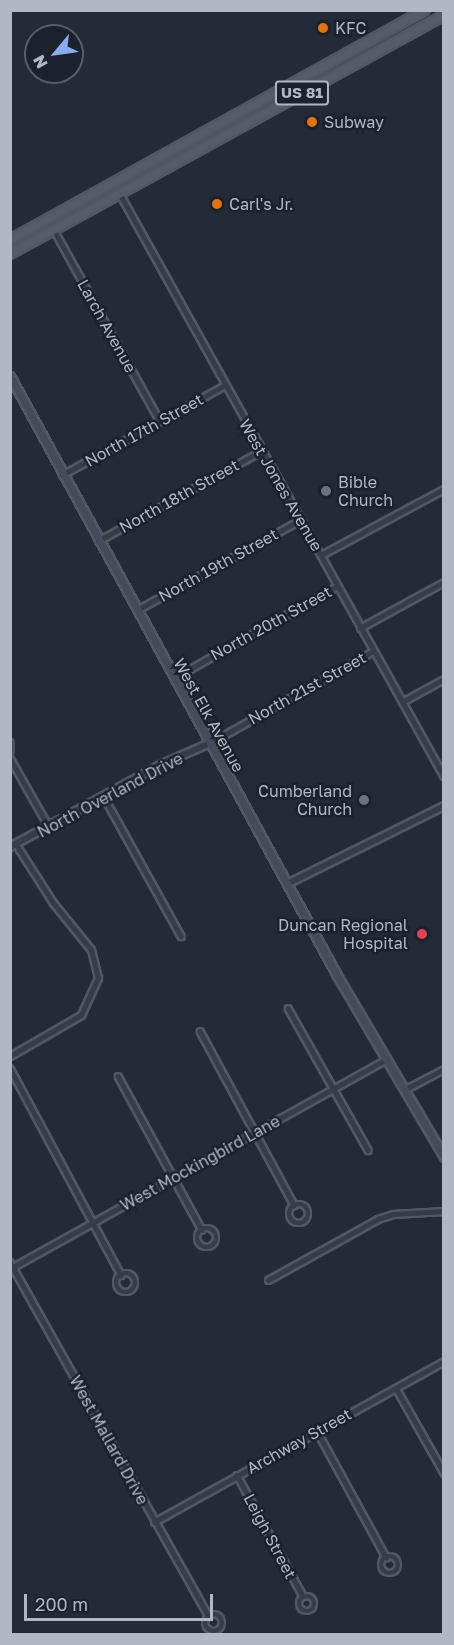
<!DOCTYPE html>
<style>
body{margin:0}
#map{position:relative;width:454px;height:1645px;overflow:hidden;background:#232b38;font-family:"Golos Text",sans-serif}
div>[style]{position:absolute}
.roads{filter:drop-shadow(2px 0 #515863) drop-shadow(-2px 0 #515863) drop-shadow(0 2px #515863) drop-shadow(0 -2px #515863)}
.minor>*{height:4.5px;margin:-2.25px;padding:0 2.25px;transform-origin:2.25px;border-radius:2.25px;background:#363d49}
.minor>.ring{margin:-2.25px;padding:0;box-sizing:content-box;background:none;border:4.5px solid #363d49;border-radius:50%}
.tertiary>*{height:6px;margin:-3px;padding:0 3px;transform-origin:3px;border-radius:3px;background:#363d49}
.secondary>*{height:7px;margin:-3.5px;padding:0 3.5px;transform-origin:3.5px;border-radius:3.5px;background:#444c5b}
.primary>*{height:8px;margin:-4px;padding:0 4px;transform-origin:4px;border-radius:4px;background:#545c69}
.dots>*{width:16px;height:16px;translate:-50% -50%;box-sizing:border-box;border:3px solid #1b222d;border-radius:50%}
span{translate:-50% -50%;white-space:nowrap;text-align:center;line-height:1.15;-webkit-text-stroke:5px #1b222d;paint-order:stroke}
.shield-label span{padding:2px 4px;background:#1b222d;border:2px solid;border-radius:4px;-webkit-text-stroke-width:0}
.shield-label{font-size:15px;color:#b1b8c5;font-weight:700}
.poi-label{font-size:16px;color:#b1b8c5}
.left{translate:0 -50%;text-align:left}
.right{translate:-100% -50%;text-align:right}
.street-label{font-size:16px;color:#b1b8c5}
.frame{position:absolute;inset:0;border:12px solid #b1b8c5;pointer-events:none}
.north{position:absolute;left:24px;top:24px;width:60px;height:60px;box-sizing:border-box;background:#1b222d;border:2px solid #575e6a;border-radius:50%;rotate:241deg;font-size:16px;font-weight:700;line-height:24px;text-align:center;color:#b1b8c5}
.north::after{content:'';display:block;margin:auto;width:21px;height:27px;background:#89adf2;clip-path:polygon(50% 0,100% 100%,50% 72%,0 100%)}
.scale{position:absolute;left:24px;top:1594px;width:189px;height:27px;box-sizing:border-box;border:3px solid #b1b8c5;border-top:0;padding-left:8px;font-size:18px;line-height:21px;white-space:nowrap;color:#b1b8c5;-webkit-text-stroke:4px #1b222d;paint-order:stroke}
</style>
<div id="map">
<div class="roads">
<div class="minor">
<div style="left:120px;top:194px;width:666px;rotate:60.9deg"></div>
<div style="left:54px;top:230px;width:218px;rotate:61deg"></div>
<div style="left:62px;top:475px;width:186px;rotate:-28.9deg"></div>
<div style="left:98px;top:541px;width:186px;rotate:-28.9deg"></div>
<div style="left:321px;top:555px;width:140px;rotate:-28.2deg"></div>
<div style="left:137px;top:610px;width:186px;rotate:-28.9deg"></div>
<div style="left:360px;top:628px;width:96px;rotate:-28.7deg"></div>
<div style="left:174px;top:678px;width:187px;rotate:-29.4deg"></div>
<div style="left:402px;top:702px;width:48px;rotate:-28.7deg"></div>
<div style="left:10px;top:742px;width:9px;rotate:90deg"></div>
<div style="left:210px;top:743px;width:187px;rotate:-29.4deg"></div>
<div style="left:10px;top:758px;width:79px;rotate:60.5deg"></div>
<div style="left:104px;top:797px;width:159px;rotate:61deg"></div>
<div style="left:288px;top:1008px;width:163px;rotate:60.6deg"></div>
<div style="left:200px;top:1031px;width:198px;rotate:61.6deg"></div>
<div style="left:10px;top:1056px;width:82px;rotate:-30deg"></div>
<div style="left:81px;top:1015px;width:41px;rotate:-65.3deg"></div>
<div style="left:98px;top:978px;width:29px;rotate:-104deg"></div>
<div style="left:91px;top:950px;width:60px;rotate:-129deg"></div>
<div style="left:53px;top:903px;width:69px;rotate:-122.5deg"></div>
<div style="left:10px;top:1068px;width:235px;rotate:61.8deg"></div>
<div style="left:118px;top:1076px;width:175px;rotate:61.4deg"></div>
<div style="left:406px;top:1089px;width:43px;rotate:-27.8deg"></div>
<div class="ring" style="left:289px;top:1204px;width:15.5px;height:15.5px"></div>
<div class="ring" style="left:197px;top:1228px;width:15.5px;height:15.5px"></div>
<div style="left:10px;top:1262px;width:406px;rotate:60.7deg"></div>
<div style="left:13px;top:1267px;width:428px;rotate:-29.1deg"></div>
<div class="ring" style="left:116px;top:1273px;width:15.5px;height:15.5px"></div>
<div style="left:268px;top:1280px;width:126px;rotate:-29deg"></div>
<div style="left:378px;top:1219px;width:16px;rotate:-18deg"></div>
<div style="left:393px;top:1214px;width:51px;rotate:-3.4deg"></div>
<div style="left:396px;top:1388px;width:98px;rotate:60.5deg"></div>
<div style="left:317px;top:1431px;width:144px;rotate:61.3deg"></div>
<div style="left:237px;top:1475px;width:138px;rotate:61.4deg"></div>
<div style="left:154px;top:1522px;width:332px;rotate:-29deg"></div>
<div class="ring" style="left:381px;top:1556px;width:13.5px;height:13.5px"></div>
<div class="ring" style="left:299px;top:1596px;width:11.5px;height:11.5px"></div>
<div class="ring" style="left:205px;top:1614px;width:13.5px;height:13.5px"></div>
</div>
<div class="tertiary">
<div style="left:10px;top:847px;width:173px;rotate:-28.6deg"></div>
<div style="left:162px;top:764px;width:52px;rotate:-23.6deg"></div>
<div style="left:287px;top:884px;width:175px;rotate:-26.4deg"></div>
</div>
<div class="secondary">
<div style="left:10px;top:376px;width:685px;rotate:61.38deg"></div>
<div style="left:338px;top:977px;width:209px;rotate:59.5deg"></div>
</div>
<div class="primary">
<div style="left:10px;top:240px;width:474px;rotate:-29deg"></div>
<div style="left:10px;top:254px;width:495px;rotate:-28.8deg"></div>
</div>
</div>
<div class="dots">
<div style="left:323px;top:28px;background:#e8710a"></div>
<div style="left:312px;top:122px;background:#e8710a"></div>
<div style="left:217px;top:204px;background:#e8710a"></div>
<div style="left:326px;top:491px;background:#6b7280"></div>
<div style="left:364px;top:800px;background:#6b7280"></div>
<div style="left:422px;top:934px;background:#e0444e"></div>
</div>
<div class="shield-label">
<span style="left:302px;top:93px">US 81</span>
</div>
<div class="poi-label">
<span class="left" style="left:335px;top:28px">KFC</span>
<span class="left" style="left:324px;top:122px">Subway</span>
<span class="left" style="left:229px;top:204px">Carl's Jr.</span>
<span class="left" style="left:338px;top:491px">Bible<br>Church</span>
<span class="right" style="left:352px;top:800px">Cumberland<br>Church</span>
<span class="right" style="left:408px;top:934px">Duncan Regional<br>Hospital</span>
</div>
<div class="street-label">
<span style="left:107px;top:326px;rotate:61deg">Larch Avenue</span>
<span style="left:144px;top:430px;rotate:-29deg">North 17th Street</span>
<span style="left:281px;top:485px;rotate:60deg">West Jones Avenue</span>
<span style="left:179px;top:496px;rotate:-29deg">North 18th Street</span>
<span style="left:218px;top:565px;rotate:-29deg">North 19th Street</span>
<span style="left:271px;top:623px;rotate:-29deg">North 20th Street</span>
<span style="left:307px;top:688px;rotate:-29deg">North 21st Street</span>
<span style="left:209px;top:715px;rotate:61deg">West Elk Avenue</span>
<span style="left:110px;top:795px;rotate:-28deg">North Overland Drive</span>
<span style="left:200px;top:1163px;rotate:-29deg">West Mockingbird Lane</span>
<span style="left:109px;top:1440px;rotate:61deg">West Mallard Drive</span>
<span style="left:299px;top:1441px;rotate:-29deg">Archway Street</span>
<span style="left:270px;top:1536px;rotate:62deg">Leigh Street</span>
</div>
<div class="frame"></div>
<div class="north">N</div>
<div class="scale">200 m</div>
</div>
